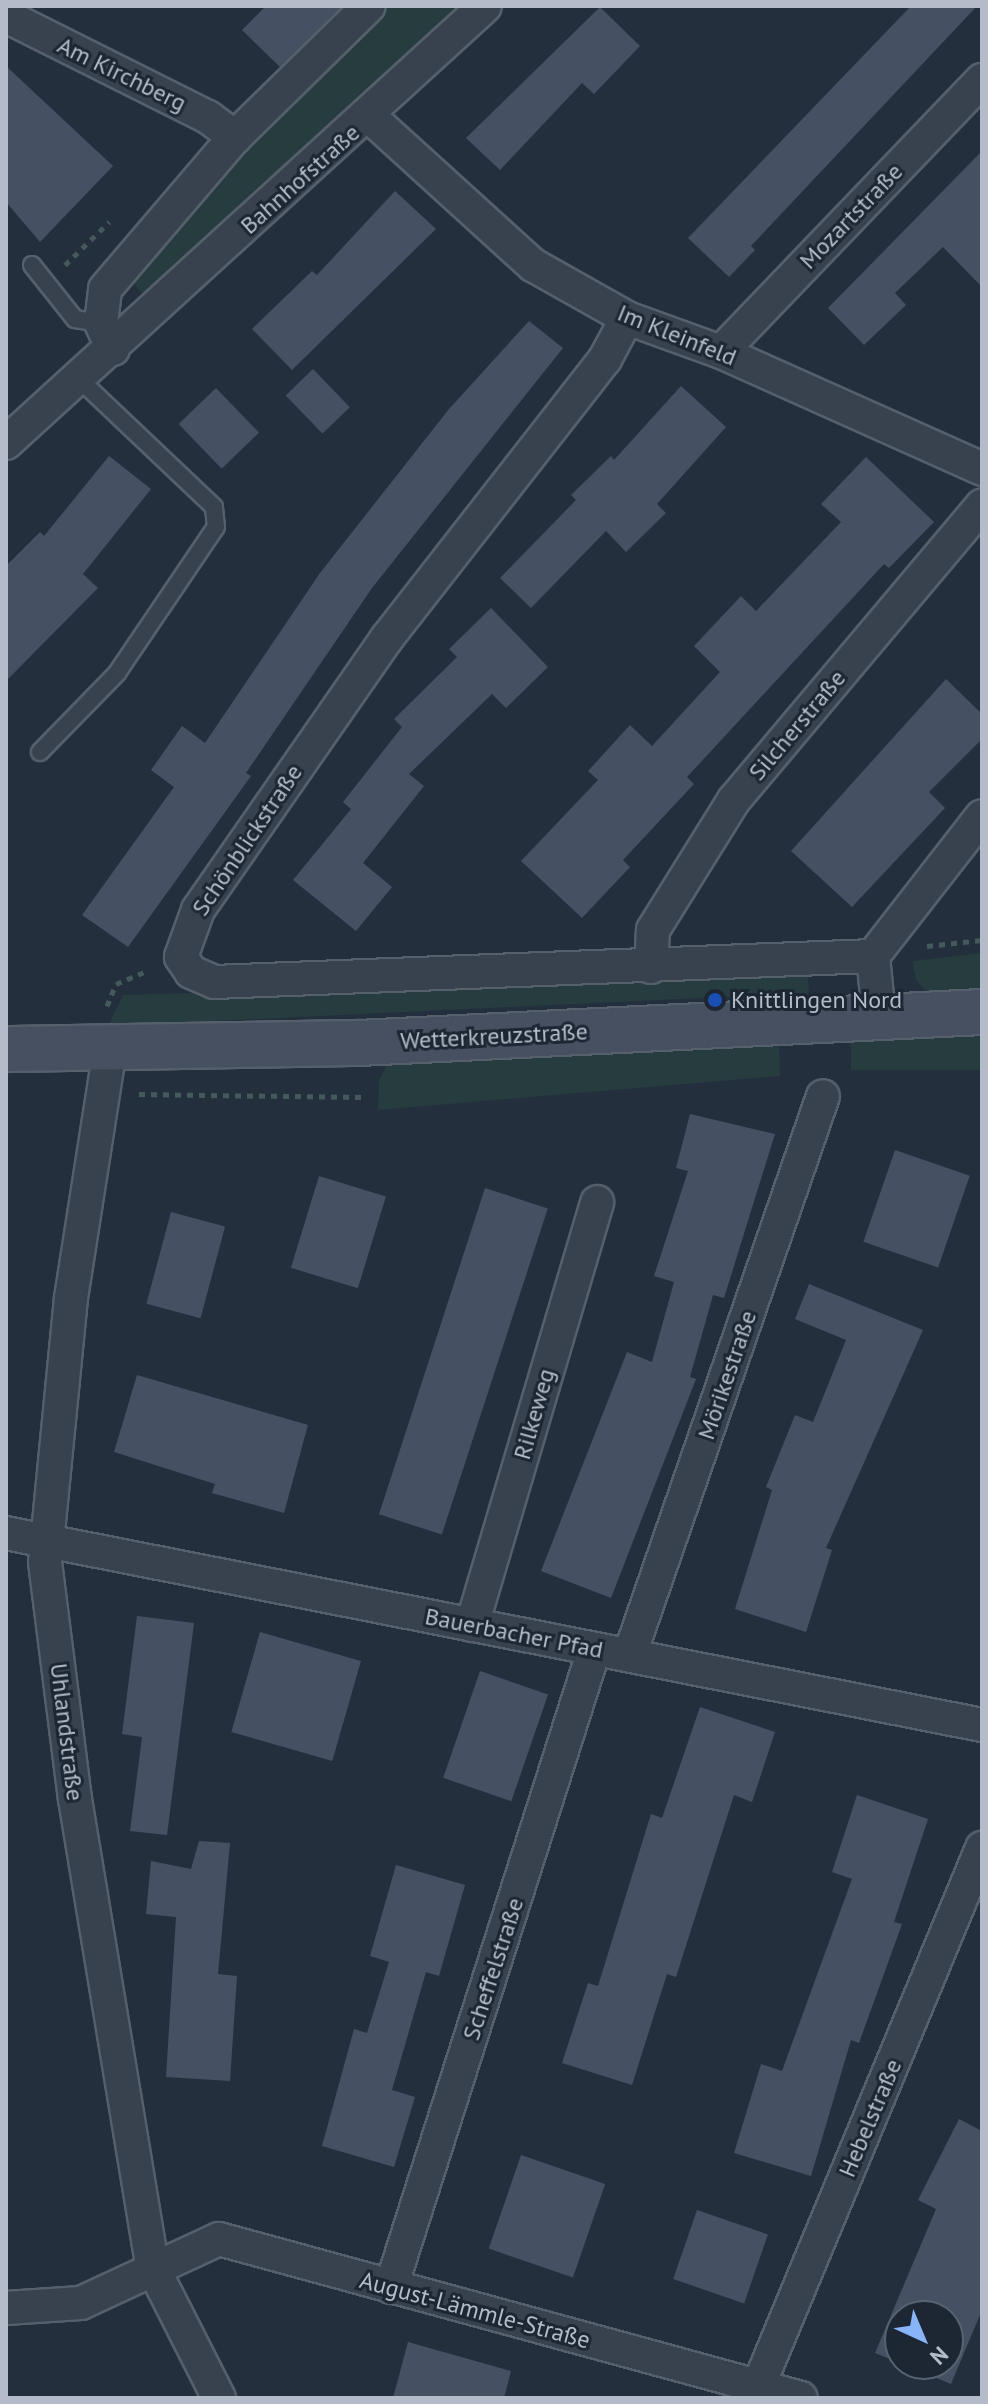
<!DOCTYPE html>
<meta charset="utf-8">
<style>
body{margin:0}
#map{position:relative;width:988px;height:2404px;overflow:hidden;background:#242f3e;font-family:"PT Sans",sans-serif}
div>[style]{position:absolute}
.green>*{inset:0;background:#263c3f;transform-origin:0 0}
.building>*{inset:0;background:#455162;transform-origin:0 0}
.path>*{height:5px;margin-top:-2.5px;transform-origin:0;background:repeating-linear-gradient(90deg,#44595c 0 6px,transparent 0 12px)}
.roads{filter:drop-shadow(2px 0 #565f6c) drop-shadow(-2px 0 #565f6c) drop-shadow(0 2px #565f6c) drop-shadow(0 -2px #565f6c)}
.lane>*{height:16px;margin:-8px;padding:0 8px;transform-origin:8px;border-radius:8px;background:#38414e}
.street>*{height:32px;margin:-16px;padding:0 16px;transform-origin:16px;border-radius:16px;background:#38414e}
.secondary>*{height:44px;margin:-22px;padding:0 22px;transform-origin:22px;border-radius:22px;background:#465061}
.dots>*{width:22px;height:22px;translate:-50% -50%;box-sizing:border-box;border:4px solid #1d2633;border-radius:50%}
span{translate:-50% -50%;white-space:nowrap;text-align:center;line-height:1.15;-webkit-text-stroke:6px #1d2633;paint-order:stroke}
.street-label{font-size:24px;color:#b4bcc9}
.poi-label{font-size:24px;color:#b4bcc9}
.left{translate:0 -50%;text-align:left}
.frame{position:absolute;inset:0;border:8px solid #b4bcc9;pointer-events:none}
.north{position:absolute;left:884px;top:2300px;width:80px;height:80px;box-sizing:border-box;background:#1d2633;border:2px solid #59626f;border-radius:50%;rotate:136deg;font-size:22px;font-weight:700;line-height:32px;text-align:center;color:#b4bcc9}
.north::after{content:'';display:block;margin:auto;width:28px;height:36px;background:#8ab4f8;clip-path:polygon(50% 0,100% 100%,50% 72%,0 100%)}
</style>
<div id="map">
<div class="green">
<div style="clip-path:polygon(390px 6px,460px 6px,144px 295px,129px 279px,237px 155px)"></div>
<div style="clip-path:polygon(982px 953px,982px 991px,928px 994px,916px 980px,912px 961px)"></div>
<div style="clip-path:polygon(808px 975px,809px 993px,108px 1026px,123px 995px)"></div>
<div style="left:982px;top:1031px;width:39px;height:131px;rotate:90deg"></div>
<div style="clip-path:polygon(779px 1046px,780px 1076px,378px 1110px,379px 1080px,387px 1065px)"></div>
</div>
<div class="building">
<div style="clip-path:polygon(266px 6px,342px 6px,280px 67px,242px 30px)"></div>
<div style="clip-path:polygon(911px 6px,977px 6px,751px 246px,755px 250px,729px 277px,688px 238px)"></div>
<div style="clip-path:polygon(600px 7px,640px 46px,594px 94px,582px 83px,500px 170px,466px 138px)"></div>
<div style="clip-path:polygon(6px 66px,113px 166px,40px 242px,6px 202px)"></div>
<div style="clip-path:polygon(982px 151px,982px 287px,943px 247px,895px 293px,906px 305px,864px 345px,828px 308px)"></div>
<div style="clip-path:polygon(395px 191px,436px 229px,292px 370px,252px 329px,312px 271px,317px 275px)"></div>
<div style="clip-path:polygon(529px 321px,563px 348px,372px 588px,246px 773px,251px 776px,128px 947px,82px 915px,174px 787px,151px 770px,182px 726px,205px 743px,320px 573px,449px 409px)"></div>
<div style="left:313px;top:369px;width:53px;height:38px;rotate:46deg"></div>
<div style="clip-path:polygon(681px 386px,726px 427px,657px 504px,666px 513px,626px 552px,606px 531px,531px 608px,500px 578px,576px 500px,571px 495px,611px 456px,614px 460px)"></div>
<div style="left:216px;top:388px;width:62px;height:52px;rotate:46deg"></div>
<div style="clip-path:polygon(109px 456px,151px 489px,83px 574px,98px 588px,6px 681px,6px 566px,40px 532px,44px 536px)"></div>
<div style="clip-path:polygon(866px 457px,934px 522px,889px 568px,884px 564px,687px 777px,694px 784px,623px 860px,630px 867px,582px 918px,521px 861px,598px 780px,588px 771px,630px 725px,652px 746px,720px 672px,694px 646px,741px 596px,756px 611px,841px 522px,821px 504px)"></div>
<div style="clip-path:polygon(491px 608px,548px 667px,506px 708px,492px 694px,409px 774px,424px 786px,363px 863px,392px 887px,356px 931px,293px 880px,351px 809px,343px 802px,402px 727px,394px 719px,457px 657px,449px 649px)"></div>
<div style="clip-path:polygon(946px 679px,982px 714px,982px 739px,929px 792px,945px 808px,852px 907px,791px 851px)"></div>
<div style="clip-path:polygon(690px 1114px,775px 1134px,724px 1298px,713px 1295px,690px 1377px,696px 1379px,611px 1598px,541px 1571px,627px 1352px,652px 1362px,674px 1282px,654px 1276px,688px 1171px,676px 1168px)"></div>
<div style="left:895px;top:1150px;width:79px;height:97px;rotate:19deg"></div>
<div style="left:319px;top:1176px;width:70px;height:96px;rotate:17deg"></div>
<div style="left:485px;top:1188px;width:66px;height:343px;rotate:18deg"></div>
<div style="left:171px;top:1212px;width:56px;height:95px;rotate:15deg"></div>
<div style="clip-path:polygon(809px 1284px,923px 1330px,826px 1548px,832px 1550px,806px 1632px,735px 1609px,772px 1490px,766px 1487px,795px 1415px,813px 1422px,846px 1340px,795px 1319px)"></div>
<div style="clip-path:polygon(137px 1375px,308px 1425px,284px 1513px,212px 1493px,215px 1484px,114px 1452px)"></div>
<div style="clip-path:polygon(137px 1616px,194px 1623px,167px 1835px,130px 1831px,142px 1737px,122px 1734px)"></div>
<div style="left:260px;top:1632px;width:105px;height:104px;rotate:16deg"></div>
<div style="left:480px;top:1671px;width:72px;height:113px;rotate:19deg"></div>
<div style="clip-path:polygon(700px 1707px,775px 1732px,752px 1802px,734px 1795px,676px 1977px,667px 1974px,632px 2085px,562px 2063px,588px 1983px,598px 1986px,651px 1814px,662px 1818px)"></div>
<div style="clip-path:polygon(857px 1795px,928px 1819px,894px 1922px,902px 1924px,859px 2043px,851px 2040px,811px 2176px,734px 2153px,761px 2064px,782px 2071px,852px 1879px,832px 1872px)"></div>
<div style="clip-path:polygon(199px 1841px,230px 1843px,218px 1974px,237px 1976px,230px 2081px,166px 2077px,176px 1917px,146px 1914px,151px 1861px,191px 1869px)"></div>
<div style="clip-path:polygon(396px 1865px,465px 1885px,439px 1976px,426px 1972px,392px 2090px,415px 2097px,394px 2167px,322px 2146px,354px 2029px,367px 2033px,389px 1962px,370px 1956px)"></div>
<div style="clip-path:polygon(959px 2119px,982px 2131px,982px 2310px,951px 2384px,902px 2364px,948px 2364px,948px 2316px,900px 2316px,900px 2363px,875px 2353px,936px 2209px,918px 2200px)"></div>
<div style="left:521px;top:2155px;width:89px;height:99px;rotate:19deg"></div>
<div style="left:697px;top:2210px;width:75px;height:73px;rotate:19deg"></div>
<div style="clip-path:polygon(408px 2342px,511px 2371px,504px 2398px,393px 2398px)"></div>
</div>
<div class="path">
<div style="left:65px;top:265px;width:62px;rotate:-44.3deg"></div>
<div style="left:927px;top:946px;width:55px;rotate:-6.2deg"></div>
<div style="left:107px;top:1006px;width:24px;rotate:-68deg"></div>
<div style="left:116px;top:984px;width:34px;rotate:-23deg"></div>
<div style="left:139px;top:1094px;width:223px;rotate:0.8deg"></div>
</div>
<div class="roads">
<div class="lane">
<div style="left:32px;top:265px;width:69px;rotate:51.5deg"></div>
<div style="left:75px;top:319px;width:26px;rotate:9deg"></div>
<div style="left:40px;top:752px;width:110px;rotate:-45.7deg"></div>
<div style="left:117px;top:673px;width:176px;rotate:-55.9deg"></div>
<div style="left:216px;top:527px;width:20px;rotate:-96deg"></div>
<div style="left:214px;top:507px;width:186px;rotate:-136.5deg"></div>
</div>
<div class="street">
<div style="left:6px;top:16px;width:226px;rotate:26.6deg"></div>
<div style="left:208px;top:117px;width:34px;rotate:37deg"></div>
<div style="left:369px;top:116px;width:222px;rotate:42.3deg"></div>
<div style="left:533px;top:265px;width:108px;rotate:29.4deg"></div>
<div style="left:627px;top:318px;width:100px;rotate:19.9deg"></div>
<div style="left:721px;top:352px;width:286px;rotate:24.1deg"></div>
<div style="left:627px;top:318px;width:47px;rotate:118.2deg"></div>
<div style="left:605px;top:359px;width:354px;rotate:128deg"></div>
<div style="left:387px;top:638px;width:331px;rotate:124.8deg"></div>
<div style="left:198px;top:910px;width:50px;rotate:109.9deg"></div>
<div style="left:181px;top:957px;width:18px;rotate:56deg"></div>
<div style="left:191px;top:972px;width:25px;rotate:23deg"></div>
<div style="left:214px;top:982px;width:660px;rotate:-2.26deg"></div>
<div style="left:113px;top:349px;width:29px;rotate:-115deg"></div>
<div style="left:101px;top:323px;width:34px;rotate:-83deg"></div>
<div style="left:105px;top:289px;width:200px;rotate:-49.5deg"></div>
<div style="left:235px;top:137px;width:187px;rotate:-44.4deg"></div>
<div style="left:721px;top:352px;width:377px;rotate:-46.2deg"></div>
<div style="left:6px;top:443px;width:648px;rotate:-42.37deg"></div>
<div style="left:651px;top:967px;width:37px;rotate:-87deg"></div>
<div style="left:653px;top:930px;width:153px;rotate:-58.1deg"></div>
<div style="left:734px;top:800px;width:385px;rotate:-49.9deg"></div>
<div style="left:879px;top:1016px;width:60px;rotate:-95.7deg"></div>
<div style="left:873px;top:956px;width:177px;rotate:-52.1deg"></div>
<div style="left:110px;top:1049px;width:252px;rotate:98.9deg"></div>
<div style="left:71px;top:1298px;width:265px;rotate:95.6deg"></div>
<div style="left:45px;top:1562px;width:239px;rotate:82.8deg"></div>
<div style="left:75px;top:1799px;width:473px;rotate:80.6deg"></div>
<div style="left:152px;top:2266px;width:148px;rotate:63.1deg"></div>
<div style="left:6px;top:1533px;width:995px;rotate:11.13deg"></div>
<div style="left:472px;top:1625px;width:441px;rotate:-73.5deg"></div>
<div style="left:630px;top:1654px;width:590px;rotate:-70.92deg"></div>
<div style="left:391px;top:2287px;width:669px;rotate:-72.32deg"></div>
<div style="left:6px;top:2308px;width:75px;rotate:-3.8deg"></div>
<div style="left:81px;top:2303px;width:152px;rotate:-24.9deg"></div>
<div style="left:219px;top:2239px;width:603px;rotate:15.28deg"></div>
<div style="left:758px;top:2387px;width:584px;rotate:-67.43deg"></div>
</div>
<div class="secondary">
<div style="left:6px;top:1049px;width:353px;rotate:-1deg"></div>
<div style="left:359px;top:1043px;width:624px;rotate:-2.85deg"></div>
</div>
</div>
<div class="dots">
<div style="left:715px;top:1000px;background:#1a4fb4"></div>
</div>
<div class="street-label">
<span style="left:122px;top:74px;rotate:26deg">Am Kirchberg</span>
<span style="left:300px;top:179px;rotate:-42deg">Bahnhofstraße</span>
<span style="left:851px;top:216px;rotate:-46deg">Mozartstraße</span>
<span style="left:677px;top:335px;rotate:22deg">Im Kleinfeld</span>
<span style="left:797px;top:725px;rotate:-50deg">Silcherstraße</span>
<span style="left:247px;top:840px;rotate:-56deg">Schönblickstraße</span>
<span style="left:494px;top:1036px;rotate:-3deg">Wetterkreuzstraße</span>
<span style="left:727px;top:1375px;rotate:-71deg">Mörikestraße</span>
<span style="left:534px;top:1414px;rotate:-74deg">Rilkeweg</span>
<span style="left:514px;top:1633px;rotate:11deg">Bauerbacher Pfad</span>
<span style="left:67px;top:1732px;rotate:83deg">Uhlandstraße</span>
<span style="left:493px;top:1969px;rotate:-72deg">Scheffelstraße</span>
<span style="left:870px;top:2118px;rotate:-67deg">Hebelstraße</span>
<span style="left:475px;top:2310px;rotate:15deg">August-Lämmle-Straße</span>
</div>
<div class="poi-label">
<span class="left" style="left:731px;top:1000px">Knittlingen Nord</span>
</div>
<div class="frame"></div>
<div class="north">N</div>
</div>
